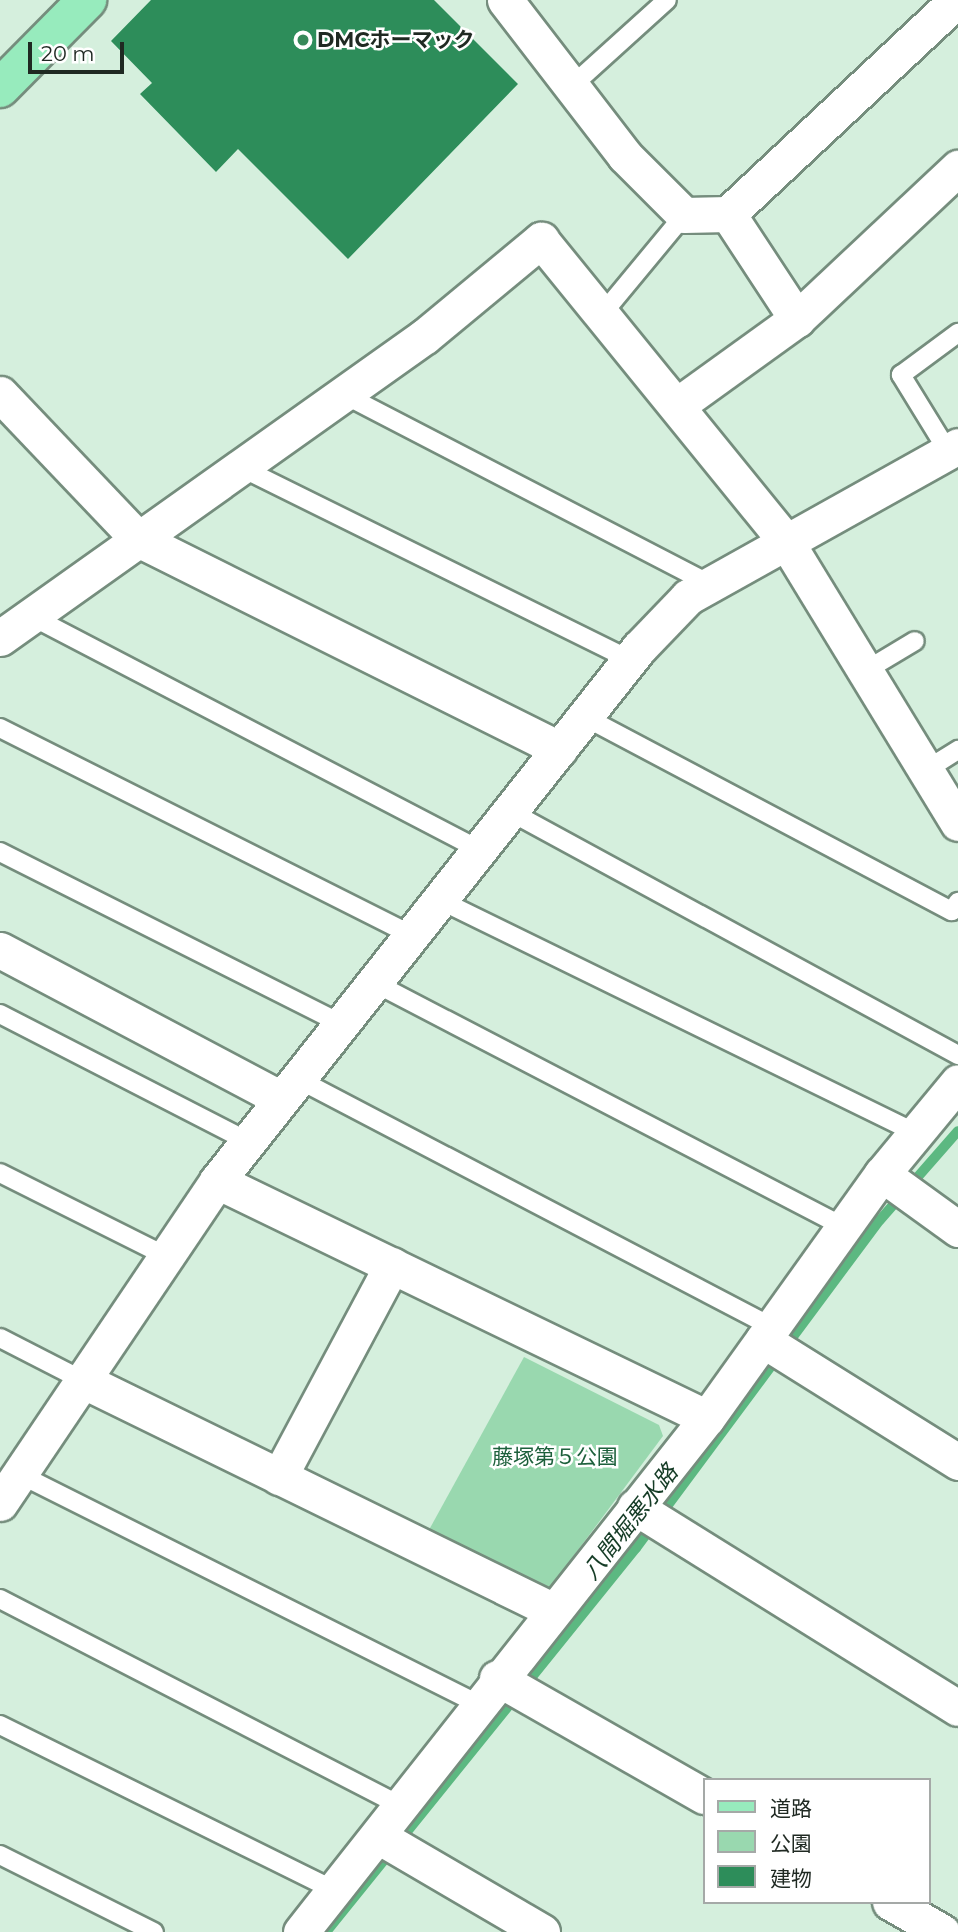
<!DOCTYPE html>
<meta charset="utf-8">
<style>
body{margin:0}
#map{position:relative;width:958px;height:1932px;overflow:hidden;background:#d5efdd;font-family:Montserrat,"Noto Sans JP",sans-serif}
div>[style]{position:absolute}
.green>*{inset:0;background:#99d8af}
.stream>*{height:10px;margin:-5px;padding:0 5px;transform-origin:5px;border-radius:5px;background:#5cb881}
.building>*{inset:0;background:#2d8d5a}
.roads{filter:drop-shadow(2px 0 #758d7d) drop-shadow(-2px 0 #758d7d) drop-shadow(0 2px #758d7d) drop-shadow(0 -2px #758d7d)}
.service>*{height:18px;margin:-9px;padding:0 9px;transform-origin:9px;border-radius:9px;background:#fff}
.minor>*{height:35px;margin:-17.5px;padding:0 17.5px;transform-origin:17.5px;border-radius:17.5px;background:#fff}
.primary>*{height:38px;margin:-19px;padding:0 19px;transform-origin:19px;border-radius:19px;background:#97ebbd}
.dots>*{width:19px;height:19px;translate:-50% -50%;box-sizing:border-box;border:4px solid #fff;border-radius:50%}
span{translate:-50% -50%;white-space:nowrap;text-align:center;line-height:1.15;-webkit-text-stroke:5px #fff;paint-order:stroke}
.poi-label{font-size:21px;color:#1f2922;font-weight:700}
.left{translate:0 -50%;text-align:left}
.park-label{font-size:21px;color:#1d603c}
.water-label{font-size:23px;color:#153c26;font-style:italic}
.legend{position:absolute;left:703px;top:1778px;width:228px;height:126px;box-sizing:border-box;background:#fff;border:2px solid #a5a9a7;margin:0;padding:9px 12px;list-style:none;font-size:21px;color:#1f2922}
.legend li{display:flex;align-items:center;gap:14px;height:35px}
.legend b{width:35px;border:2px solid #a5a9a7}
.scale{position:absolute;left:28px;top:42px;width:96px;height:32px;box-sizing:border-box;border:4px solid #1f2922;border-top:0;padding-left:9px;font-size:21px;line-height:24px;white-space:nowrap;color:#1f2922;-webkit-text-stroke:5px #fff;paint-order:stroke}
</style>
<div id="map">
<div class="green">
<div style="clip-path:polygon(524px 1357px,659px 1425px,663px 1436px,549px 1589px,537px 1594px,424px 1539px)"></div>
</div>
<div class="stream">
<div style="left:326px;top:1932px;width:494px;rotate:-51.1deg"></div>
<div style="left:636px;top:1548px;width:409px;rotate:-53.4deg"></div>
<div style="left:880px;top:1220px;width:118px;rotate:-48.8deg"></div>
</div>
<div class="building">
<div style="clip-path:polygon(151px 0,434px 0,518px 84px,348px 259px,238px 149px,216px 172px,140px 94px,152px 83px,111px 41px)"></div>
</div>
<div class="roads">
<div class="service">
<div style="left:574px;top:84px;width:125px;rotate:-42.1deg"></div>
<div style="left:603px;top:313px;width:127px;rotate:-50.4deg"></div>
<div style="left:343px;top:394px;width:413px;rotate:27.4deg"></div>
<div style="left:949px;top:453px;width:92px;rotate:-121.6deg"></div>
<div style="left:901px;top:375px;width:71px;rotate:-36.4deg"></div>
<div style="left:240px;top:467px;width:435px;rotate:26.3deg"></div>
<div style="left:31px;top:616px;width:506px;rotate:27.53deg"></div>
<div style="left:865px;top:671px;width:58px;rotate:-31deg"></div>
<div style="left:585px;top:717px;width:415px;rotate:27.9deg"></div>
<div style="left:952px;top:911px;width:11px;rotate:-56deg"></div>
<div style="left:0;top:728px;width:461px;rotate:26.7deg"></div>
<div style="left:926px;top:770px;width:38px;rotate:-32deg"></div>
<div style="left:511px;top:812px;width:509px;rotate:28.53deg"></div>
<div style="left:0;top:852px;width:381px;rotate:26.7deg"></div>
<div style="left:440px;top:900px;width:530px;rotate:26.08deg"></div>
<div style="left:373px;top:982px;width:531px;rotate:27.48deg"></div>
<div style="left:0;top:1014px;width:278px;rotate:27.2deg"></div>
<div style="left:296px;top:1078px;width:537px;rotate:27.61deg"></div>
<div style="left:0;top:1173px;width:186px;rotate:26.6deg"></div>
<div style="left:0;top:1338px;width:92px;rotate:27.1deg"></div>
<div style="left:19px;top:1474px;width:513px;rotate:26.61deg"></div>
<div style="left:0;top:1599px;width:451px;rotate:27.3deg"></div>
<div style="left:0;top:1725px;width:375px;rotate:26.3deg"></div>
<div style="left:0;top:1855px;width:172px;rotate:26.6deg"></div>
</div>
<div class="minor">
<div style="left:505px;top:0;width:197px;rotate:52.4deg"></div>
<div style="left:625px;top:156px;width:83px;rotate:45deg"></div>
<div style="left:684px;top:215px;width:44px;rotate:-1.3deg"></div>
<div style="left:728px;top:214px;width:126px;rotate:56.7deg"></div>
<div style="left:728px;top:214px;width:313px;rotate:-43.1deg"></div>
<div style="left:0;top:394px;width:200px;rotate:46.4deg"></div>
<div style="left:138px;top:539px;width:471px;rotate:26.5deg"></div>
<div style="left:679px;top:404px;width:145px;rotate:-35.8deg"></div>
<div style="left:797px;top:319px;width:221px;rotate:-43.2deg"></div>
<div style="left:0;top:638px;width:521px;rotate:-35.4deg"></div>
<div style="left:425px;top:336px;width:151px;rotate:-39.6deg"></div>
<div style="left:541px;top:240px;width:390px;rotate:50.9deg"></div>
<div style="left:787px;top:543px;width:328px;rotate:58.6deg"></div>
<div style="left:0;top:950px;width:316px;rotate:27.9deg"></div>
<div style="left:882px;top:1174px;width:94px;rotate:35.9deg"></div>
<div style="left:217px;top:1181px;width:544px;rotate:25.81deg"></div>
<div style="left:763px;top:1340px;width:230px;rotate:32deg"></div>
<div style="left:82px;top:1380px;width:523px;rotate:26.08deg"></div>
<div style="left:279px;top:1477px;width:240px;rotate:-61.9deg"></div>
<div style="left:0;top:1503px;width:388px;rotate:-56deg"></div>
<div style="left:217px;top:1181px;width:680px;rotate:-51.63deg"></div>
<div style="left:639px;top:648px;width:71px;rotate:-46.1deg"></div>
<div style="left:688px;top:597px;width:309px;rotate:-29.2deg"></div>
<div style="left:635px;top:1507px;width:380px;rotate:31.9deg"></div>
<div style="left:497px;top:1678px;width:238px;rotate:29.7deg"></div>
<div style="left:378px;top:1836px;width:190px;rotate:30.3deg"></div>
<div style="left:890px;top:1902px;width:60px;rotate:30deg"></div>
<div style="left:301px;top:1932px;width:655px;rotate:-51.7deg"></div>
<div style="left:707px;top:1418px;width:300px;rotate:-54.4deg"></div>
<div style="left:882px;top:1174px;width:119px;rotate:-50.4deg"></div>
</div>
<div class="primary">
<div style="left:0;top:88px;width:124px;rotate:-45.3deg"></div>
</div>
</div>
<div class="dots">
<div style="left:303px;top:40px;background:#37895a"></div>
</div>
<div class="poi-label">
<span class="left" style="left:317px;top:40px">DMCホーマック</span>
</div>
<div class="park-label">
<span style="left:555px;top:1457px">藤塚第５公園</span>
</div>
<div class="water-label">
<span style="left:630px;top:1522px;rotate:-52deg">八間堀悪水路</span>
</div>
<ul class="legend">
<li><b style="height:9px;background:#97ebbd"></b>道路</li>
<li><b style="height:19px;background:#99d8af"></b>公園</li>
<li><b style="height:19px;background:#2d8d5a"></b>建物</li>
</ul>
<div class="scale">20 m</div>
</div>
